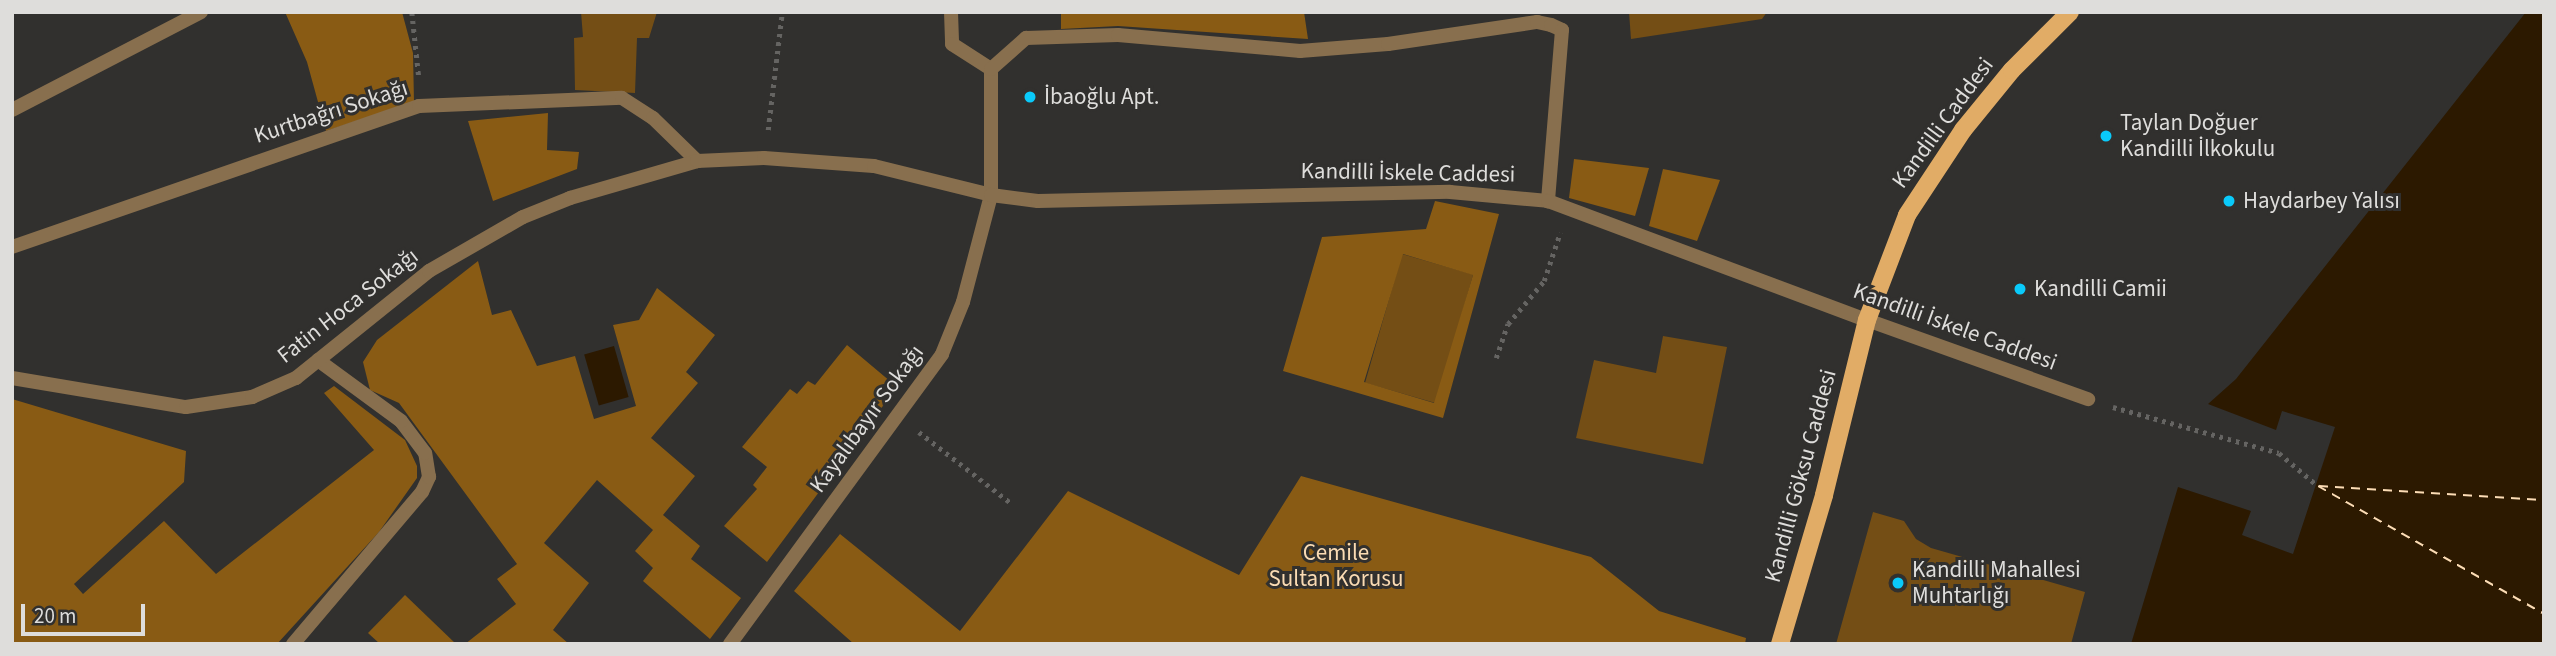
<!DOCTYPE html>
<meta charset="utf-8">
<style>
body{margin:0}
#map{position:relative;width:2556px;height:656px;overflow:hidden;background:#31302e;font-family:"Source Sans 3",sans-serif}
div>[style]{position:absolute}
.green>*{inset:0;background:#744e15;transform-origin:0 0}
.forest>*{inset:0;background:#895b14}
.water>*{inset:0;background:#2c1900;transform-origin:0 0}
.ferry>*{height:2px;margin-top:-1px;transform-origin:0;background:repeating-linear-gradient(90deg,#fcdcb5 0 9px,transparent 0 16px)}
.path>*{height:4.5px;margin-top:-2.25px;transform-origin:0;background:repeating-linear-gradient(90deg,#656462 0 3.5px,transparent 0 8.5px)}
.minor>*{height:14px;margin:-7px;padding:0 7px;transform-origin:7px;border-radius:7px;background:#886f4e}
.tertiary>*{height:14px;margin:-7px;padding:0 7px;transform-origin:7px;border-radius:7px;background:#886f4e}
.primary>*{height:18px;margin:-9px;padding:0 9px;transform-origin:9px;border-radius:9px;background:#e1ac66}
.dots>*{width:19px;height:19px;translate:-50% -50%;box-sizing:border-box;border:4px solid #31302e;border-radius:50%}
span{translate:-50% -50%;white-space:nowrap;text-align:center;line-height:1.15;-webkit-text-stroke:6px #31302e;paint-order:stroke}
.poi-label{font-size:23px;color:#dedddb}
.left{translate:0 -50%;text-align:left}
.street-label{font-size:23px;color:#dedddb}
.park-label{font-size:23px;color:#fadbb3}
.frame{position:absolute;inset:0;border:14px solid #dedddb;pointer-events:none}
.scale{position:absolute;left:21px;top:604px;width:124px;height:32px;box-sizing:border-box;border:4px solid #dedddb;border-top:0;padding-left:9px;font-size:21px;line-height:24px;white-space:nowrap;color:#dedddb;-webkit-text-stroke:5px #31302e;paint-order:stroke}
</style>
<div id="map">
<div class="green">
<div style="clip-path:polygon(581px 12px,657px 12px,649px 38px,637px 38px,635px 93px,575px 90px,574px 38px,583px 37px)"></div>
<div style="clip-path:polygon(1629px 12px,1767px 12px,1762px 19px,1631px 39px)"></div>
<div style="left:1402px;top:254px;width:74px;height:134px;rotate:16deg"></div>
<div style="clip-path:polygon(1663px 336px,1727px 347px,1703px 464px,1576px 438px,1594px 360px,1656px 373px)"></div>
<div style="clip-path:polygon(1873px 512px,1904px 521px,1916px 539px,1931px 548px,2085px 592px,2071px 644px,1836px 644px)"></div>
</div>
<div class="forest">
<div style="clip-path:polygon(285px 12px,402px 12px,413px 53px,414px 102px,326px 131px,307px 62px)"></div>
<div style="clip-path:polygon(1061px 12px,1304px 12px,1308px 39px,1118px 26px,1061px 29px)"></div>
<div style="clip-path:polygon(548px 113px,547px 150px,579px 152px,577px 169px,493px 201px,468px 121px)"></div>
<div style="clip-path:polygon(1574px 159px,1649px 168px,1635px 216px,1569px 198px)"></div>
<div style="clip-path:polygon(1663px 169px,1720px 180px,1697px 241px,1649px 226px)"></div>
<div style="clip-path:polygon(evenodd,1435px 201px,1499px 214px,1443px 418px,1283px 371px,1322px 237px,1426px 229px,1435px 201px,1403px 254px,1473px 275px,1434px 403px,1364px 382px,1403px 254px)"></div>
<div style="clip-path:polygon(478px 261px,492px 315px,511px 310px,537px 366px,575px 356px,594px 419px,636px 406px,613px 325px,639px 320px,657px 288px,715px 335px,686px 372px,698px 383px,651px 438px,695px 476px,663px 515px,700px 546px,691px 559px,741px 598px,710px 639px,643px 581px,653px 568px,635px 551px,653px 530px,597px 480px,544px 543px,589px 583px,553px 630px,569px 644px,465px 644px,516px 604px,497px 579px,517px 564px,399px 403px,370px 390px,363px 362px,377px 340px)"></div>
<div style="clip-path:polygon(847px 345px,897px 387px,767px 562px,724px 526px,757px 489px,753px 485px,767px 467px,742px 447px,790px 389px,797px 394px,808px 381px,815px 385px)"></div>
<div style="clip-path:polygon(334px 386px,405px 440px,417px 466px,417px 478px,379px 532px,277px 644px,12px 644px,12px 399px,186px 451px,184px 482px,74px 584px,83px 594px,164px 521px,216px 574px,374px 450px,324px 393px)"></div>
<div style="clip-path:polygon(1301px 476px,1591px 557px,1659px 611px,1746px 638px,1745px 644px,854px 644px,794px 591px,840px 534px,960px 631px,1068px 491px,1239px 575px)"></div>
<div style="clip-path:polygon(405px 595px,456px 644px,380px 644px,368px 633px)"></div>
</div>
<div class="water">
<div style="clip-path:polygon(2526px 12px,2544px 12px,2544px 644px,2131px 644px,2178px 487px,2251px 511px,2242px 535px,2293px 554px,2335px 427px,2282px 411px,2276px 430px,2208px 404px,2236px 379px)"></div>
<div style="left:614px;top:346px;width:53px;height:31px;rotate:74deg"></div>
</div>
<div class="ferry">
<div style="left:2318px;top:486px;width:260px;rotate:29.5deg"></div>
<div style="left:2319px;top:486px;width:225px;rotate:3.6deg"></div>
</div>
<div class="path">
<div style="left:412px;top:12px;width:65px;rotate:83.9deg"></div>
<div style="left:768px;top:130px;width:119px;rotate:-83.2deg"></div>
<div style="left:1496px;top:358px;width:36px;rotate:-71deg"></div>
<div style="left:1508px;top:324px;width:56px;rotate:-50.1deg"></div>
<div style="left:1544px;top:281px;width:51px;rotate:-71.6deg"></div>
<div style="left:2113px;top:407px;width:172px;rotate:15.5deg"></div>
<div style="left:2279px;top:453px;width:51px;rotate:40.2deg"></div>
<div style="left:919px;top:432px;width:116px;rotate:37.7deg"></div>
</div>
<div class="minor">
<div style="left:951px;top:12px;width:32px;rotate:88deg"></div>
<div style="left:952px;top:44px;width:46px;rotate:32.7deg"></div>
<div style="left:12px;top:110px;width:213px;rotate:-27.4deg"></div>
<div style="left:12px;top:247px;width:431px;rotate:-19.1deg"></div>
<div style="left:419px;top:106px;width:203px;rotate:-2.3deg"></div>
<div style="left:622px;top:98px;width:37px;rotate:33deg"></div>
<div style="left:653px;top:118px;width:62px;rotate:44.3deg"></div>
<div style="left:1867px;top:320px;width:235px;rotate:19.7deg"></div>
<div style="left:293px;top:644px;width:199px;rotate:-49.7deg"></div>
<div style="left:422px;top:492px;width:17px;rotate:-65deg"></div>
<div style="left:429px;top:477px;width:24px;rotate:-99deg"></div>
<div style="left:425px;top:453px;width:40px;rotate:-127deg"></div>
<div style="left:401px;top:421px;width:103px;rotate:-143.7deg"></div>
<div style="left:730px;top:644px;width:359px;rotate:-53.8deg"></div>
<div style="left:942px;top:354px;width:56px;rotate:-68deg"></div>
<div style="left:963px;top:302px;width:111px;rotate:-75.3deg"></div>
<div style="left:991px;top:195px;width:126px;rotate:-90deg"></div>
<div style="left:991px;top:69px;width:47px;rotate:-41.5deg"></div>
<div style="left:1026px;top:38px;width:92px;rotate:-1.9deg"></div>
<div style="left:1118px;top:35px;width:183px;rotate:5deg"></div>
<div style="left:1300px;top:51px;width:88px;rotate:-4.5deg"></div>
<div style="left:1388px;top:44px;width:151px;rotate:-8.4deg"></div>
<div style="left:1537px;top:22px;width:14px;rotate:12deg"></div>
<div style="left:1551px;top:25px;width:12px;rotate:24deg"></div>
<div style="left:1562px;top:30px;width:172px;rotate:94.7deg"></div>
</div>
<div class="tertiary">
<div style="left:12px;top:378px;width:176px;rotate:9.5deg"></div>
<div style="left:186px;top:407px;width:67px;rotate:-8.6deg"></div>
<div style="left:252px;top:397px;width:48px;rotate:-23.4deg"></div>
<div style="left:296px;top:378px;width:171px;rotate:-38.8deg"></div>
<div style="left:429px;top:271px;width:108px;rotate:-29.9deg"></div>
<div style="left:523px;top:217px;width:51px;rotate:-22deg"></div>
<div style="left:570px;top:198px;width:132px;rotate:-16.2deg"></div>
<div style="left:697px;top:161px;width:67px;rotate:-2.6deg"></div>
<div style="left:764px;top:158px;width:110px;rotate:4.2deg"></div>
<div style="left:874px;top:166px;width:121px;rotate:13.9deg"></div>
<div style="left:991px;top:195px;width:47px;rotate:7.3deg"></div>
<div style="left:1038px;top:201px;width:412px;rotate:-1.3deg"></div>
<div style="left:1450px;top:192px;width:98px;rotate:5.2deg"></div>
<div style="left:1548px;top:201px;width:340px;rotate:20.5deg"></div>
</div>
<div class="primary">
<div style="left:1780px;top:644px;width:155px;rotate:-73.5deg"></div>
<div style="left:1824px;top:495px;width:180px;rotate:-76.2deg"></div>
<div style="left:1867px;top:320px;width:112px;rotate:-69.1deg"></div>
<div style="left:1907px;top:215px;width:102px;rotate:-56.6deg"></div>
<div style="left:1963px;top:130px;width:77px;rotate:-50.8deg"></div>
<div style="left:2012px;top:70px;width:82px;rotate:-45deg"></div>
</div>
<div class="dots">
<div style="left:1030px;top:97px;background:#0acafa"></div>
<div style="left:2106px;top:136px;background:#0acafa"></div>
<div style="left:2229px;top:201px;background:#0acafa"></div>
<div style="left:2020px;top:289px;background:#0acafa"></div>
<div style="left:1898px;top:583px;background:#0acafa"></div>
</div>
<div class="poi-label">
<span class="left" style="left:1044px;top:97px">İbaoğlu Apt.</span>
<span class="left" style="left:2120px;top:136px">Taylan Doğuer<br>Kandilli İlkokulu</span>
<span class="left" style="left:2243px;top:201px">Haydarbey Yalısı</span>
<span class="left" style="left:2034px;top:289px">Kandilli Camii</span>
<span class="left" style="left:1912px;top:583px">Kandilli Mahallesi<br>Muhtarlığı</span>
</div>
<div class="street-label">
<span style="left:331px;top:112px;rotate:-18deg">Kurtbağrı Sokağı</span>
<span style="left:1943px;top:123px;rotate:-54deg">Kandilli Caddesi</span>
<span style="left:1408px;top:173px;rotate:1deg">Kandilli İskele Caddesi</span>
<span style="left:348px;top:306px;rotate:-38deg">Fatin Hoca Sokağı</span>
<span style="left:1955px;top:327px;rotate:20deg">Kandilli İskele Caddesi</span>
<span style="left:867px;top:419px;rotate:-54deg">Kayalıbayır Sokağı</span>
<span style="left:1801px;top:476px;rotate:-75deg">Kandilli Göksu Caddesi</span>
</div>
<div class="park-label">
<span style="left:1336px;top:566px">Cemile<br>Sultan Korusu</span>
</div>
<div class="frame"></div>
<div class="scale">20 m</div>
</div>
